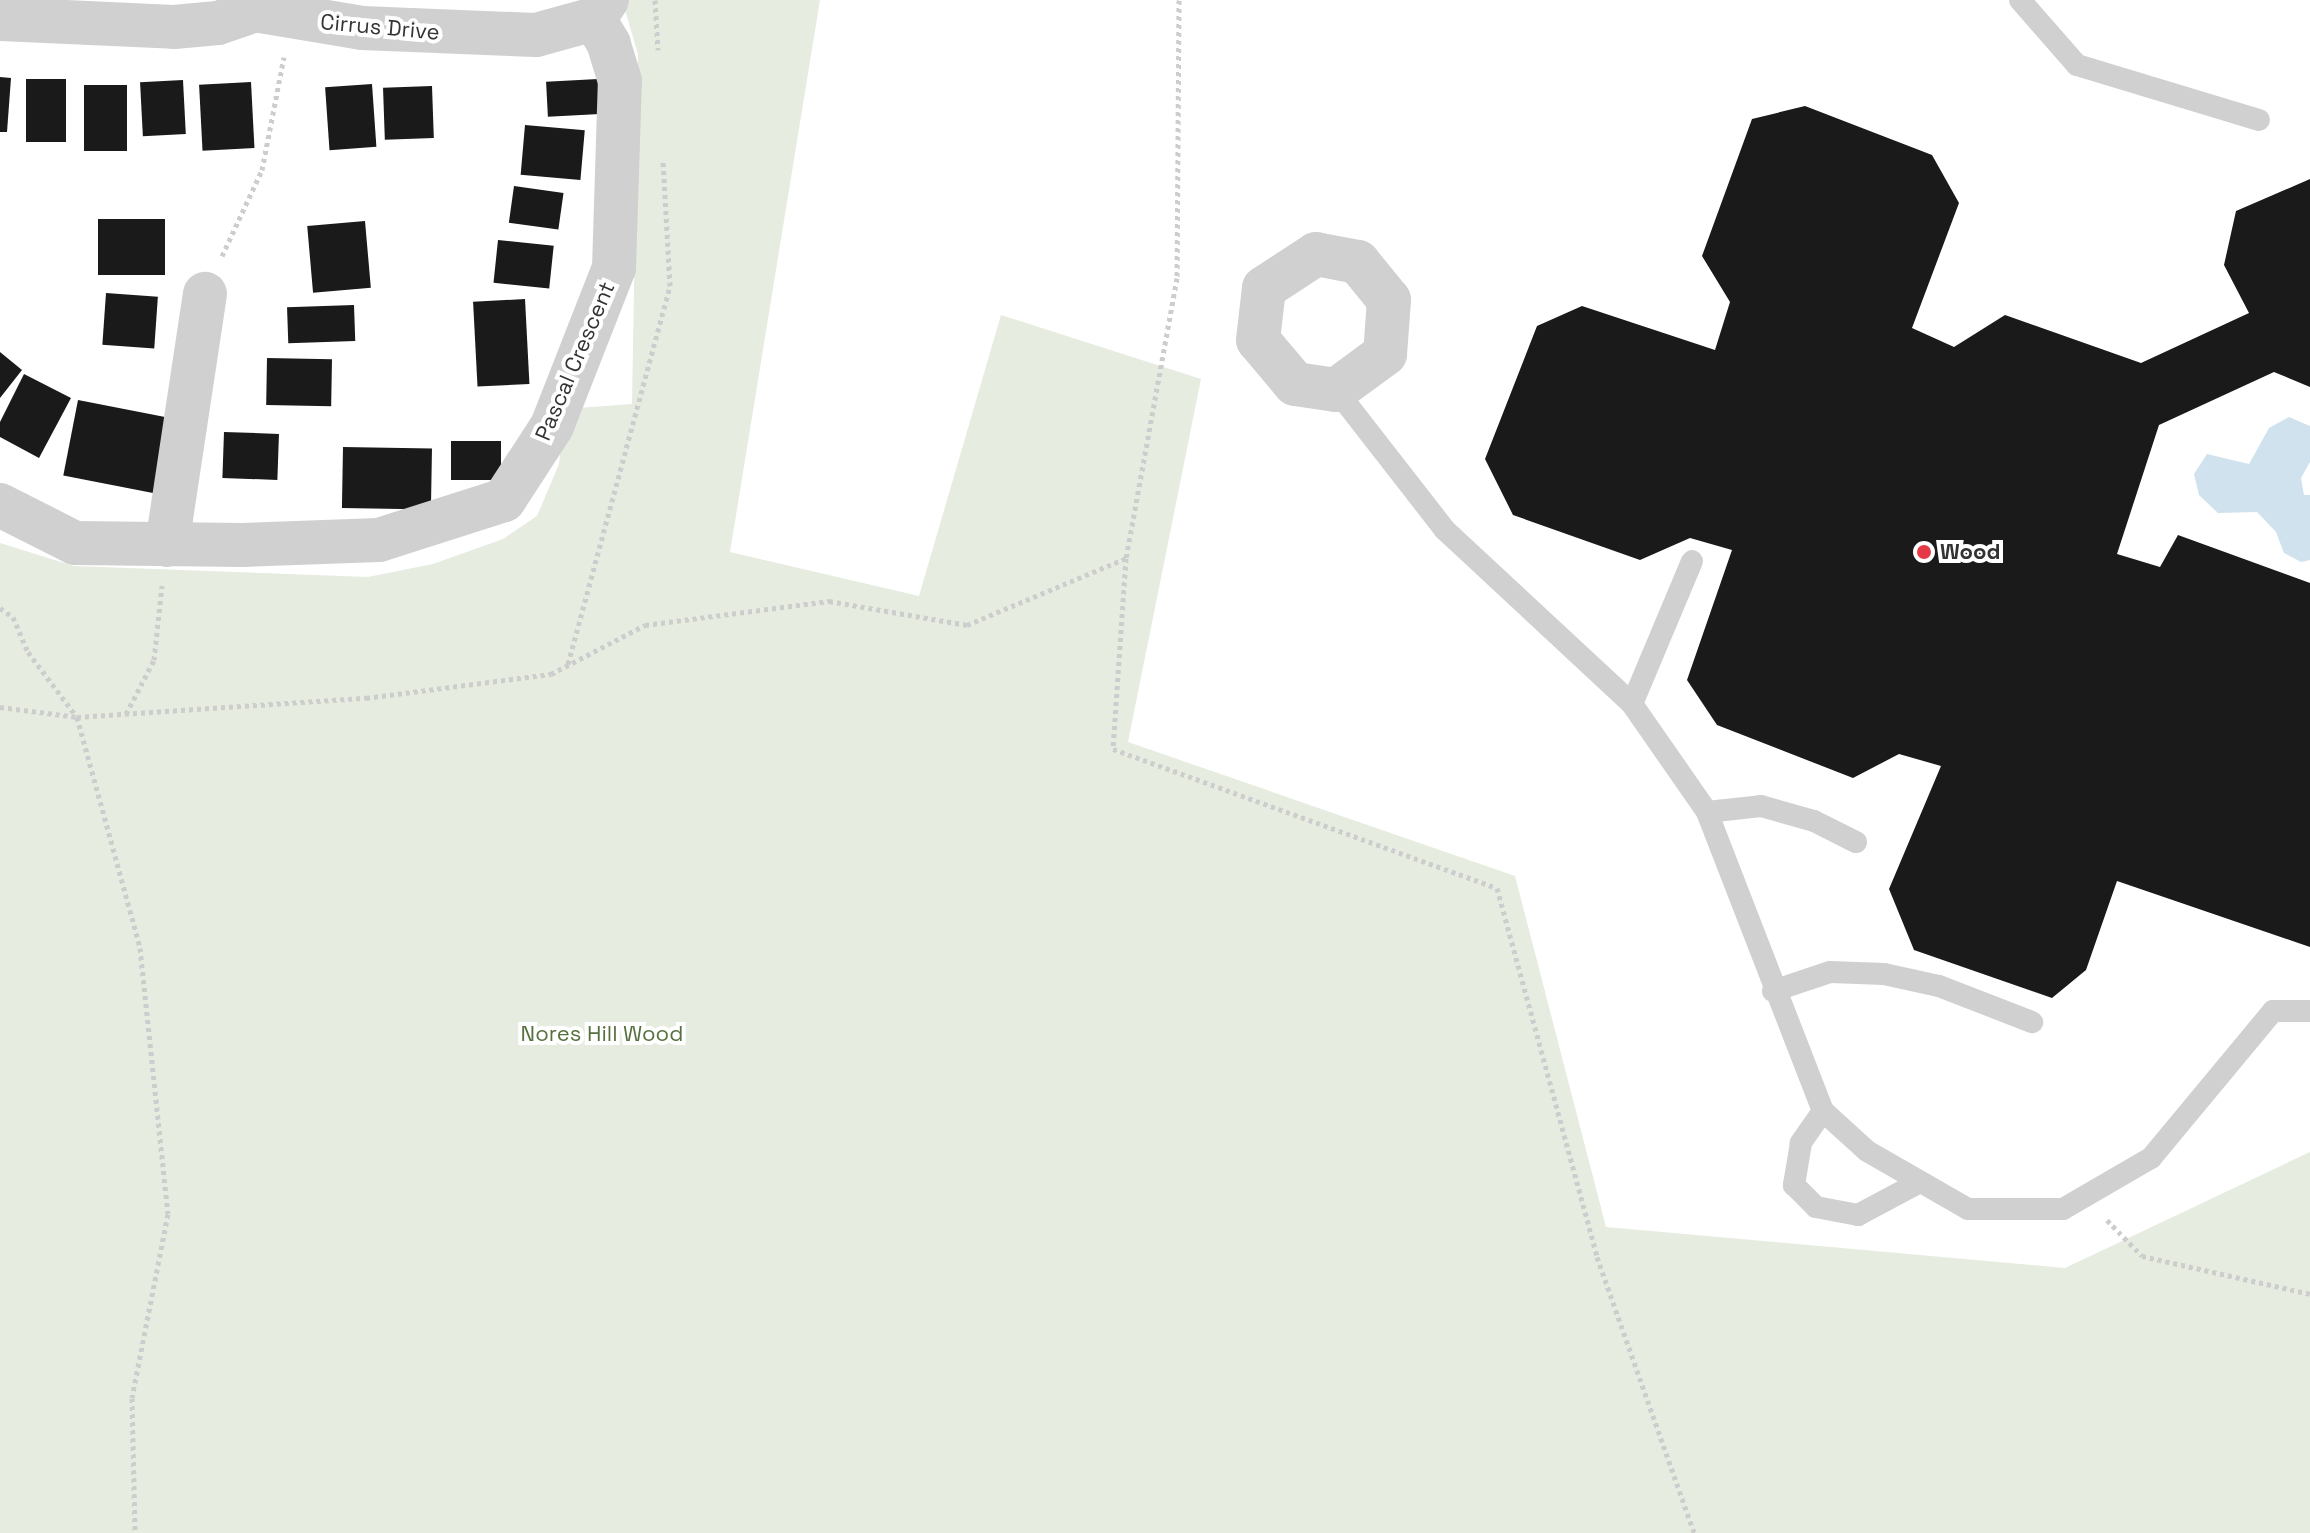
<!DOCTYPE html>
<style>
body{margin:0}
#map{position:relative;width:2310px;height:1533px;overflow:hidden;background:#fff;font-family:"Space Grotesk",sans-serif}
div>[style]{position:absolute}
.green>*{inset:0;background:#e6ecdf}
.water>*{inset:0;background:#cfe2ee}
.building>*{inset:0;background:#1a1a1a;transform-origin:0 0}
.path>*{height:5px;margin-top:-2.5px;transform-origin:0;background:repeating-linear-gradient(90deg,#cdcdcd 0 4px,transparent 0 8px)}
.lane>*{height:22px;margin:-11px;padding:0 11px;transform-origin:11px;border-radius:11px;background:#d0d0d0}
.street>*{height:44px;margin:-22px;padding:0 22px;transform-origin:22px;border-radius:22px;background:#d0d0d0}
.dots>*{width:22px;height:22px;translate:-50% -50%;box-sizing:border-box;border:4px solid #fff;border-radius:50%}
span{translate:-50% -50%;white-space:nowrap;text-align:center;line-height:1.15;-webkit-text-stroke:8px #fff;paint-order:stroke}
.street-label{font-size:22px;color:#333}
.poi-label{font-size:22px;color:#333;font-weight:700}
.left{translate:0 -50%;text-align:left}
.park-label{font-size:22px;color:#56703f}
</style>
<div id="map">
<div class="green">
<div style="clip-path:polygon(622px 0,820px 0,730px 552px,919px 596px,1001px 315px,1201px 379px,1128px 742px,1515px 876px,1606px 1227px,2065px 1268px,2310px 1152px,2310px 1533px,0 1533px,0 543px,74px 566px,368px 577px,433px 564px,503px 539px,537px 516px,559px 464px,562px 434px,578px 408px,632px 404px,638px 54px)"></div>
</div>
<div class="water">
<div style="clip-path:polygon(2289px 417px,2310px 426px,2310px 462px,2301px 478px,2304px 495px,2310px 495px,2310px 560px,2301px 562px,2284px 553px,2276px 532px,2257px 512px,2218px 513px,2199px 495px,2194px 474px,2207px 454px,2249px 464px,2269px 428px)"></div>
</div>
<div class="building">
<div style="clip-path:polygon(0 77px,11px 78px,7px 132px,0 132px)"></div>
<div style="left:26px;top:79px;width:40px;height:63px"></div>
<div style="left:598px;top:79px;width:35px;height:52px;rotate:87deg"></div>
<div style="left:183px;top:80px;width:54px;height:43px;rotate:87deg"></div>
<div style="left:251px;top:82px;width:66px;height:52px;rotate:87deg"></div>
<div style="left:372px;top:84px;width:63px;height:47px;rotate:86deg"></div>
<div style="left:84px;top:85px;width:43px;height:66px"></div>
<div style="left:432px;top:86px;width:52px;height:49px;rotate:88deg"></div>
<div style="clip-path:polygon(1805px 106px,1932px 155px,1959px 203px,1912px 328px,1954px 347px,2005px 315px,2141px 363px,2249px 313px,2224px 265px,2236px 211px,2310px 179px,2310px 387px,2274px 372px,2159px 425px,2117px 554px,2160px 567px,2178px 535px,2310px 583px,2310px 947px,2117px 881px,2086px 970px,2052px 998px,1914px 950px,1889px 889px,1941px 766px,1899px 754px,1853px 778px,1717px 725px,1687px 680px,1732px 550px,1690px 538px,1640px 560px,1513px 515px,1485px 459px,1537px 326px,1582px 306px,1715px 350px,1730px 302px,1702px 256px,1752px 119px)"></div>
<div style="left:525px;top:125px;width:60px;height:50px;rotate:5deg"></div>
<div style="left:514px;top:186px;width:50px;height:37px;rotate:8deg"></div>
<div style="left:165px;top:219px;width:56px;height:67px;rotate:90deg"></div>
<div style="left:365px;top:221px;width:67px;height:58px;rotate:85deg"></div>
<div style="left:498px;top:240px;width:56px;height:43px;rotate:6deg"></div>
<div style="left:106px;top:293px;width:52px;height:52px;rotate:4deg"></div>
<div style="left:525px;top:299px;width:85px;height:52px;rotate:87deg"></div>
<div style="left:354px;top:305px;width:36px;height:67px;rotate:88deg"></div>
<div style="clip-path:polygon(0 352px,22px 370px,0 398px)"></div>
<div style="left:267px;top:358px;width:65px;height:47px;rotate:1deg"></div>
<div style="clip-path:polygon(24px 374px,71px 398px,39px 458px,0 437px,0 422px)"></div>
<div style="left:78px;top:400px;width:103px;height:77px;rotate:11deg"></div>
<div style="left:224px;top:432px;width:55px;height:46px;rotate:2deg"></div>
<div style="left:451px;top:441px;width:50px;height:39px"></div>
<div style="left:343px;top:447px;width:89px;height:61px;rotate:1deg"></div>
</div>
<div class="path">
<div style="left:655px;top:0;width:50px;rotate:86.6deg"></div>
<div style="left:1179px;top:0;width:278px;rotate:90.4deg"></div>
<div style="left:1177px;top:278px;width:285px;rotate:100.3deg"></div>
<div style="left:1126px;top:558px;width:191px;rotate:93.9deg"></div>
<div style="left:1113px;top:749px;width:408px;rotate:19.9deg"></div>
<div style="left:1497px;top:888px;width:382px;rotate:74.8deg"></div>
<div style="left:1597px;top:1257px;width:293px;rotate:70.6deg"></div>
<div style="left:222px;top:256px;width:95px;rotate:-65.1deg"></div>
<div style="left:262px;top:170px;width:115px;rotate:-79deg"></div>
<div style="left:0;top:608px;width:16px;rotate:35deg"></div>
<div style="left:13px;top:617px;width:38px;rotate:67deg"></div>
<div style="left:28px;top:652px;width:81px;rotate:53deg"></div>
<div style="left:77px;top:717px;width:239px;rotate:74.7deg"></div>
<div style="left:140px;top:948px;width:267px;rotate:84deg"></div>
<div style="left:168px;top:1214px;width:187px;rotate:101.1deg"></div>
<div style="left:132px;top:1398px;width:135px;rotate:88.7deg"></div>
<div style="left:568px;top:664px;width:392px;rotate:-74.9deg"></div>
<div style="left:670px;top:286px;width:126px;rotate:-93.2deg"></div>
<div style="left:0;top:707px;width:78px;rotate:7.4deg"></div>
<div style="left:77px;top:717px;width:290px;rotate:-3.8deg"></div>
<div style="left:366px;top:698px;width:187px;rotate:-7.4deg"></div>
<div style="left:551px;top:674px;width:106px;rotate:-27.5deg"></div>
<div style="left:645px;top:625px;width:186px;rotate:-7.4deg"></div>
<div style="left:829px;top:601px;width:140px;rotate:9.9deg"></div>
<div style="left:967px;top:625px;width:173px;rotate:-22.8deg"></div>
<div style="left:126px;top:714px;width:61px;rotate:-62.6deg"></div>
<div style="left:154px;top:660px;width:75px;rotate:-83.9deg"></div>
<div style="left:2107px;top:1220px;width:50px;rotate:45.8deg"></div>
<div style="left:2142px;top:1256px;width:172px;rotate:12.7deg"></div>
</div>
<div class="lane">
<div style="left:2020px;top:0;width:86px;rotate:48.8deg"></div>
<div style="left:2077px;top:65px;width:190px;rotate:16.8deg"></div>
<div style="left:1336px;top:390px;width:177px;rotate:52.1deg"></div>
<div style="left:1445px;top:530px;width:255px;rotate:42.9deg"></div>
<div style="left:1632px;top:704px;width:131px;rotate:55.2deg"></div>
<div style="left:1707px;top:812px;width:321px;rotate:68.8deg"></div>
<div style="left:1823px;top:1111px;width:59px;rotate:42.3deg"></div>
<div style="left:1867px;top:1151px;width:116px;rotate:29.9deg"></div>
<div style="left:1968px;top:1209px;width:95px"></div>
<div style="left:2063px;top:1209px;width:102px;rotate:-30.1deg"></div>
<div style="left:2151px;top:1158px;width:191px;rotate:-50.3deg"></div>
<div style="left:2273px;top:1011px;width:37px"></div>
<div style="left:1632px;top:704px;width:155px;rotate:-67.2deg"></div>
<div style="left:1707px;top:812px;width:54px;rotate:-6.3deg"></div>
<div style="left:1761px;top:806px;width:55px;rotate:15.8deg"></div>
<div style="left:1814px;top:821px;width:47px;rotate:26.6deg"></div>
<div style="left:1773px;top:991px;width:60px;rotate:-18.4deg"></div>
<div style="left:1830px;top:972px;width:54px;rotate:2.1deg"></div>
<div style="left:1884px;top:974px;width:56px;rotate:12.3deg"></div>
<div style="left:1939px;top:986px;width:100px;rotate:21.2deg"></div>
<div style="left:1823px;top:1111px;width:39px;rotate:125deg"></div>
<div style="left:1801px;top:1143px;width:43px;rotate:99.5deg"></div>
<div style="left:1794px;top:1185px;width:31px;rotate:45deg"></div>
<div style="left:1816px;top:1207px;width:43px;rotate:10.8deg"></div>
<div style="left:1858px;top:1215px;width:68px;rotate:-28.1deg"></div>
</div>
<div class="street">
<div style="left:0;top:19px;width:174px;rotate:2.6deg"></div>
<div style="left:174px;top:27px;width:44px;rotate:-5.2deg"></div>
<div style="left:218px;top:23px;width:39px;rotate:-19deg"></div>
<div style="left:255px;top:10px;width:109px;rotate:9.5deg"></div>
<div style="left:362px;top:28px;width:174px;rotate:2.3deg"></div>
<div style="left:536px;top:35px;width:60px;rotate:-15.4deg"></div>
<div style="left:594px;top:19px;width:23px;rotate:-56deg"></div>
<div style="left:1316px;top:254px;width:43px;rotate:10.8deg"></div>
<div style="left:1358px;top:262px;width:49px;rotate:50.8deg"></div>
<div style="left:1389px;top:300px;width:54px;rotate:94.2deg"></div>
<div style="left:1385px;top:354px;width:61px;rotate:143.7deg"></div>
<div style="left:1336px;top:390px;width:41px;rotate:-171.7deg"></div>
<div style="left:1295px;top:384px;width:57px;rotate:-130.1deg"></div>
<div style="left:1258px;top:340px;width:52px;rotate:-83.4deg"></div>
<div style="left:1264px;top:288px;width:62px;rotate:-33.2deg"></div>
<div style="left:0;top:505px;width:84px;rotate:26.9deg"></div>
<div style="left:75px;top:543px;width:168px;rotate:0.7deg"></div>
<div style="left:243px;top:545px;width:136px;rotate:-2.1deg"></div>
<div style="left:379px;top:540px;width:131px;rotate:-17.7deg"></div>
<div style="left:504px;top:500px;width:88px;rotate:-57deg"></div>
<div style="left:552px;top:426px;width:170px;rotate:-68.6deg"></div>
<div style="left:614px;top:268px;width:187px;rotate:-88.2deg"></div>
<div style="left:620px;top:81px;width:39px;rotate:-107deg"></div>
<div style="left:609px;top:44px;width:29px;rotate:-121deg"></div>
<div style="left:167px;top:545px;width:254px;rotate:-81.4deg"></div>
</div>
<div class="dots">
<div style="left:1924px;top:552px;background:#e63946"></div>
</div>
<div class="street-label">
<span style="left:380px;top:27px;rotate:5deg">Cirrus Drive</span>
<span style="left:575px;top:361px;rotate:-67deg">Pascal Crescent</span>
</div>
<div class="poi-label">
<span class="left" style="left:1940px;top:552px">Wood</span>
</div>
<div class="park-label">
<span style="left:602px;top:1034px">Nores Hill Wood</span>
</div>
</div>
